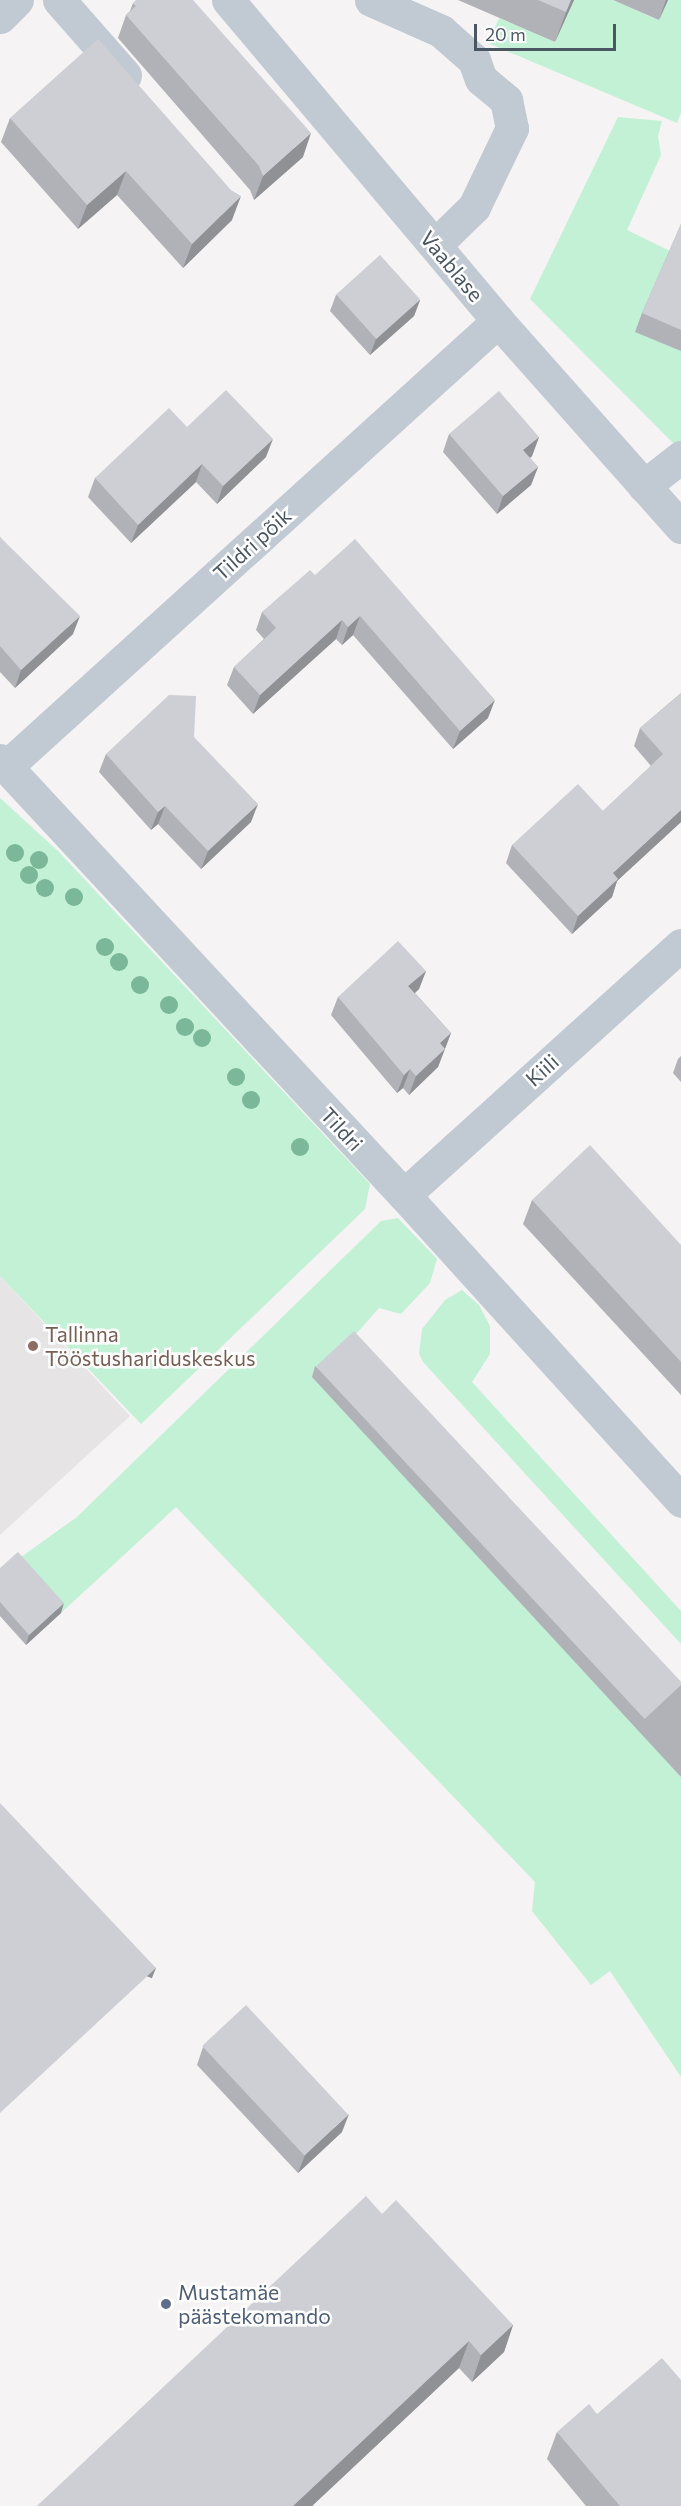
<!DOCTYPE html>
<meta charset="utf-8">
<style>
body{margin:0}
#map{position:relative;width:681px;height:2506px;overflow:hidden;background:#f5f3f3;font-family:Commissioner,sans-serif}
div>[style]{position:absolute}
.education>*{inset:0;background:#e6e4e5}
.green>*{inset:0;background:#c3f1d5}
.minor>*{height:33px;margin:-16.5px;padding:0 16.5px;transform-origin:16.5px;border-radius:16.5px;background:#c1cad2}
.trees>*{width:18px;height:18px;margin:-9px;border-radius:50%;background:#7bb799}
.wall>*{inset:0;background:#b0b2b7}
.shaded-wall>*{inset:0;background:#909195;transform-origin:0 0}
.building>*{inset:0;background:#cdcfd5;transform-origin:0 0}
.dots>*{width:16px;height:16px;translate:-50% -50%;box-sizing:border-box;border:3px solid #fff;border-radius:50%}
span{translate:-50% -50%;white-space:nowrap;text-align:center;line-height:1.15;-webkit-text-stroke:5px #fff;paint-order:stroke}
.street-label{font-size:21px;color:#4a5661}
.education-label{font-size:21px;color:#785e54}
.left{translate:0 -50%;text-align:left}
.service-label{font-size:21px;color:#4e5e75}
.scale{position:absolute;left:474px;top:24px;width:142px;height:27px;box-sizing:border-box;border:3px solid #4a5661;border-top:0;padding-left:8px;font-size:18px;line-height:21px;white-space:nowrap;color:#4a5661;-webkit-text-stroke:4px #fff;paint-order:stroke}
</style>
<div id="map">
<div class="education">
<div style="clip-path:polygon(0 1276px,130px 1416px,0 1535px)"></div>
</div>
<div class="green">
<div style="clip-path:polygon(574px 0,613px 0,659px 20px,668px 0,681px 0,681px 113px,677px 123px,488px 43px,499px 18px,555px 42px)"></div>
<div style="clip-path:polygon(618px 117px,662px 121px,658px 136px,661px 155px,627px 230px,670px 251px,681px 351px,681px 441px,677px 447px,530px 299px)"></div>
<div style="clip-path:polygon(0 798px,59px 852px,370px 1184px,365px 1209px,141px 1424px,0 1276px)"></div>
<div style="clip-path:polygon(398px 1218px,437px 1259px,430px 1283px,401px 1314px,379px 1308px,350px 1341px,681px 1777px,681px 2077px,610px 1971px,591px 1985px,532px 1911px,535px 1882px,176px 1507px,61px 1613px,14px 1562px,77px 1517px,381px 1221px)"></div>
<div style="clip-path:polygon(462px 1290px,479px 1305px,490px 1326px,490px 1354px,472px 1382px,681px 1611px,681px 1644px,423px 1362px,419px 1354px,422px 1329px,445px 1300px)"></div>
</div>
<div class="minor">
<div style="left:59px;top:0;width:100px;rotate:48.7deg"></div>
<div style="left:228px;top:0;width:419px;rotate:49.9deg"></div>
<div style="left:498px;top:321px;width:276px;rotate:48.4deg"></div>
<div style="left:371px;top:0;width:77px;rotate:23.9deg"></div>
<div style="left:441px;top:31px;width:44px;rotate:41.3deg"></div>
<div style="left:474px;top:60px;width:20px;rotate:70deg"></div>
<div style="left:481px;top:79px;width:33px;rotate:40deg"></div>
<div style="left:506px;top:100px;width:29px;rotate:78deg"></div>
<div style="left:512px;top:128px;width:88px;rotate:115.7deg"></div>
<div style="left:474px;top:207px;width:54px;rotate:135.7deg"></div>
<div style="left:0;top:17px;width:24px;rotate:-45deg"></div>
<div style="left:644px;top:486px;width:47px;rotate:-38.1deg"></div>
<div style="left:0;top:760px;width:594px;rotate:47.12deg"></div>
<div style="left:404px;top:1195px;width:413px;rotate:47.8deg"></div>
<div style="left:6px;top:767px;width:664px;rotate:-42.19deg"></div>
<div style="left:404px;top:1195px;width:373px;rotate:-42.1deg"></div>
</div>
<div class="trees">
<div style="left:15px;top:853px"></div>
<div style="left:39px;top:860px"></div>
<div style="left:29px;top:875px"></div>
<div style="left:45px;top:888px"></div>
<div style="left:74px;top:897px"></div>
<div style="left:105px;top:947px"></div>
<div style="left:119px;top:962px"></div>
<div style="left:140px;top:985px"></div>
<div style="left:169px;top:1005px"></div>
<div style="left:185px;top:1027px"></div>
<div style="left:202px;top:1038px"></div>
<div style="left:236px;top:1077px"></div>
<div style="left:251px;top:1100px"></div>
<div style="left:300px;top:1147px"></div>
</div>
<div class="wall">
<div style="clip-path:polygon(458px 0,574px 0,555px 42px)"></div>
<div style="clip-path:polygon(613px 0,668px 0,659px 20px)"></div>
<div style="clip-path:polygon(133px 3px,303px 157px,254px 200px,250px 190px,118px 38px,126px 15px,130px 11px)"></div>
<div style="clip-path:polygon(10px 118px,232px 220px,183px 268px,117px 195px,78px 229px,1px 142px)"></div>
<div style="clip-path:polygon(681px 224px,681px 351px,635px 332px,642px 313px)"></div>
<div style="clip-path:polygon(336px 295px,420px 300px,414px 316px,370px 355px,330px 311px)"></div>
<div style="clip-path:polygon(187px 427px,266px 457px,217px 504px,196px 482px,131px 543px,88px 497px,95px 478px)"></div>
<div style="clip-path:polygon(449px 434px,539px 437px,532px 456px,530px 458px,538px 467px,531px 485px,497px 514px,443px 452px)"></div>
<div style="clip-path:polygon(0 537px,73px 634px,15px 688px,0 672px)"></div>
<div style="clip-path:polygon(315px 575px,488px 718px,453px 749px,353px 635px,342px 645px,336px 639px,253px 714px,227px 685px,234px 667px,264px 639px,256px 630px,262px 612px)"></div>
<div style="clip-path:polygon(681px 693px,681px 822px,617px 881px,612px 897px,572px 934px,506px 863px,512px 845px,603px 811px,651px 766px,634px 746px,640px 728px)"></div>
<div style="clip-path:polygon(194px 737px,251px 822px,201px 869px,158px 824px,151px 830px,99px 772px,106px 754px)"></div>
<div style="clip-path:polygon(426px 971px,419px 989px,415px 993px,451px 1033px,438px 1067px,409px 1095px,403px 1088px,397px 1093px,331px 1015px,338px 997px)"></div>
<div style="clip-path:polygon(681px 1056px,681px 1082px,673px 1073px,678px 1059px)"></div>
<div style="clip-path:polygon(532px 1200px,681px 1245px,681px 1395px,523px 1224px)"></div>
<div style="clip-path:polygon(315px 1366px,681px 1685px,681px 1777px,312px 1377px)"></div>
<div style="clip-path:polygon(0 1568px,61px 1613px,26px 1645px,0 1616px)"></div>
<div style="clip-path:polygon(203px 2047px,342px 2132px,298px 2173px,197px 2065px)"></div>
<div style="clip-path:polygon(382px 2214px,513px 2325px,504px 2352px,472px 2382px,459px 2368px,312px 2506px,37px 2506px)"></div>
<div style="clip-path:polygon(557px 2432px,681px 2506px,586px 2506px,547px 2459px)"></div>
</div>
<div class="shaded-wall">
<div style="clip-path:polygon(571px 0,574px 0,555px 42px,566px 12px)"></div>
<div style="clip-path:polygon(666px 0,668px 0,659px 20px)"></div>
<div style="clip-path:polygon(311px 133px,303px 157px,254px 200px,263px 176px)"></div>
<div style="clip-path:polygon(126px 171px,117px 195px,78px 229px,87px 205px)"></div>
<div style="clip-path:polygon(241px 196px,232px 220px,183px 268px,192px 244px)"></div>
<div style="clip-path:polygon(420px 300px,414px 316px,370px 355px,376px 339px)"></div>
<div style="clip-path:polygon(539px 437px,532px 456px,517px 469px,523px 450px)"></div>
<div style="clip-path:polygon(273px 439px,266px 457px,217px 504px,223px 486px)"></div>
<div style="clip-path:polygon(202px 464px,196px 482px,131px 543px,138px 525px)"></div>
<div style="clip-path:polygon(538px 467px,531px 485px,497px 514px,503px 496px)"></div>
<div style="clip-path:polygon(80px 616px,73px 634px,15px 688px,21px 670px)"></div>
<div style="clip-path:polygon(360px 616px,353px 635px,342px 645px,348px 627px)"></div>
<div style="clip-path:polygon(342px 620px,336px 639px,253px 714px,260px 695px)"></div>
<div style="clip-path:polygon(495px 700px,488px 718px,453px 749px,460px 731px)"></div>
<div style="clip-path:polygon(258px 804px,251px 822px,201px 869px,208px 851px)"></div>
<div style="clip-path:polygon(165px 806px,158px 824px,151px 830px,158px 812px)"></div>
<div style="clip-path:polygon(681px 810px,681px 822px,617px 881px,612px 897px,572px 934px,578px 916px,613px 873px)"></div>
<div style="clip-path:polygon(426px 971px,419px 989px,402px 1005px,408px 986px)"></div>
<div style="clip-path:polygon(451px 1033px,438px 1067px,409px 1095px,416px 1076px,440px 1043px)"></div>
<div style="clip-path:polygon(410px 1069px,403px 1088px,397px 1093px,404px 1075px)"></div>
<div style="clip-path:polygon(64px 1603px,61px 1613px,26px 1645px,29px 1635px)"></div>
<div style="left:156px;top:1968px;width:11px;height:213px;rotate:112deg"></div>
<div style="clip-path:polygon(349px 2114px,342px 2132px,298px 2173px,305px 2155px)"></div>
<div style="clip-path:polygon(513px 2325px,504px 2352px,472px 2382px,481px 2355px)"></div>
<div style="clip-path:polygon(469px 2341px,459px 2368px,312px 2506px,293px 2506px)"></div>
</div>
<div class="building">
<div style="clip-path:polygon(136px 0,193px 0,311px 133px,263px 176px,259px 166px,126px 15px,136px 6px,133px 3px)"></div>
<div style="clip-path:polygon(538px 0,571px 0,566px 12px)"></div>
<div style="clip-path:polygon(98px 39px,231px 190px,241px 196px,192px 244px,126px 171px,87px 205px,10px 118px)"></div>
<div style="clip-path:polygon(681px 224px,681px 330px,642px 313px)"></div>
<div style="left:380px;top:255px;width:60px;height:59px;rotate:48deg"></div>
<div style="clip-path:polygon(226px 390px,273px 439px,223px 486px,202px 464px,138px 525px,95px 478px,169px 408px,187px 427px)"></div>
<div style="clip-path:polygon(499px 391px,539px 437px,523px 450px,538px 467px,503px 496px,449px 434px)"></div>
<div style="clip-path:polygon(0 537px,80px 616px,21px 670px,0 646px)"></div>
<div style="clip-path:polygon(355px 539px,495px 700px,460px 731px,360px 616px,348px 627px,342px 620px,260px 695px,234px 667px,276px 628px,262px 612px,310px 570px,315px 575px)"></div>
<div style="clip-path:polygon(681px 693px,681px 810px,613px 873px,618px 879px,578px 916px,512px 845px,578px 784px,603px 811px,663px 754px,640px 728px)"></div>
<div style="clip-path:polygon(169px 695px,196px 696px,194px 737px,258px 804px,208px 851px,165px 806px,158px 812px,106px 754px)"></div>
<div style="clip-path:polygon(398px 941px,426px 971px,408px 986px,451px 1033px,440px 1043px,445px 1049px,416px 1076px,410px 1069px,404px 1075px,338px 997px)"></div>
<div style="clip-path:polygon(590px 1145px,681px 1245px,681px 1362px,532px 1200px)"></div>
<div style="left:354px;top:1331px;width:482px;height:52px;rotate:47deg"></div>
<div style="clip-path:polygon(18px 1552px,64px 1603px,29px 1635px,0 1602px,0 1568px)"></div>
<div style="clip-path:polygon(0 1803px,156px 1968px,0 2113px)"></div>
<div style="left:246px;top:2005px;width:150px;height:60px;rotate:47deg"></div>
<div style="clip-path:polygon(366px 2196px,382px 2214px,396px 2200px,513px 2325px,481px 2355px,469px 2341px,293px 2506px,37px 2506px)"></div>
<div style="clip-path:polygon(662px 2358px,681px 2380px,681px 2506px,620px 2506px,557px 2432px,589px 2404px,597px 2414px)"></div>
</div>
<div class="dots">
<div style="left:33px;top:1346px;background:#8d6e63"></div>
<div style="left:166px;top:2304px;background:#5c6f8a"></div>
</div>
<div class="street-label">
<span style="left:452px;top:266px;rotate:50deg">Vaablase</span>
<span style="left:252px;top:544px;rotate:-42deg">Tildri põik</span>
<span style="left:542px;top:1070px;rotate:-42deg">Kiili</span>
<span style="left:342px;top:1129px;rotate:47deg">Tildri</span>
</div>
<div class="education-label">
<span class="left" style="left:45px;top:1346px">Tallinna<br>Tööstushariduskeskus</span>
</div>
<div class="service-label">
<span class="left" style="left:178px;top:2304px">Mustamäe<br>päästekomando</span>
</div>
<div class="scale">20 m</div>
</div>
